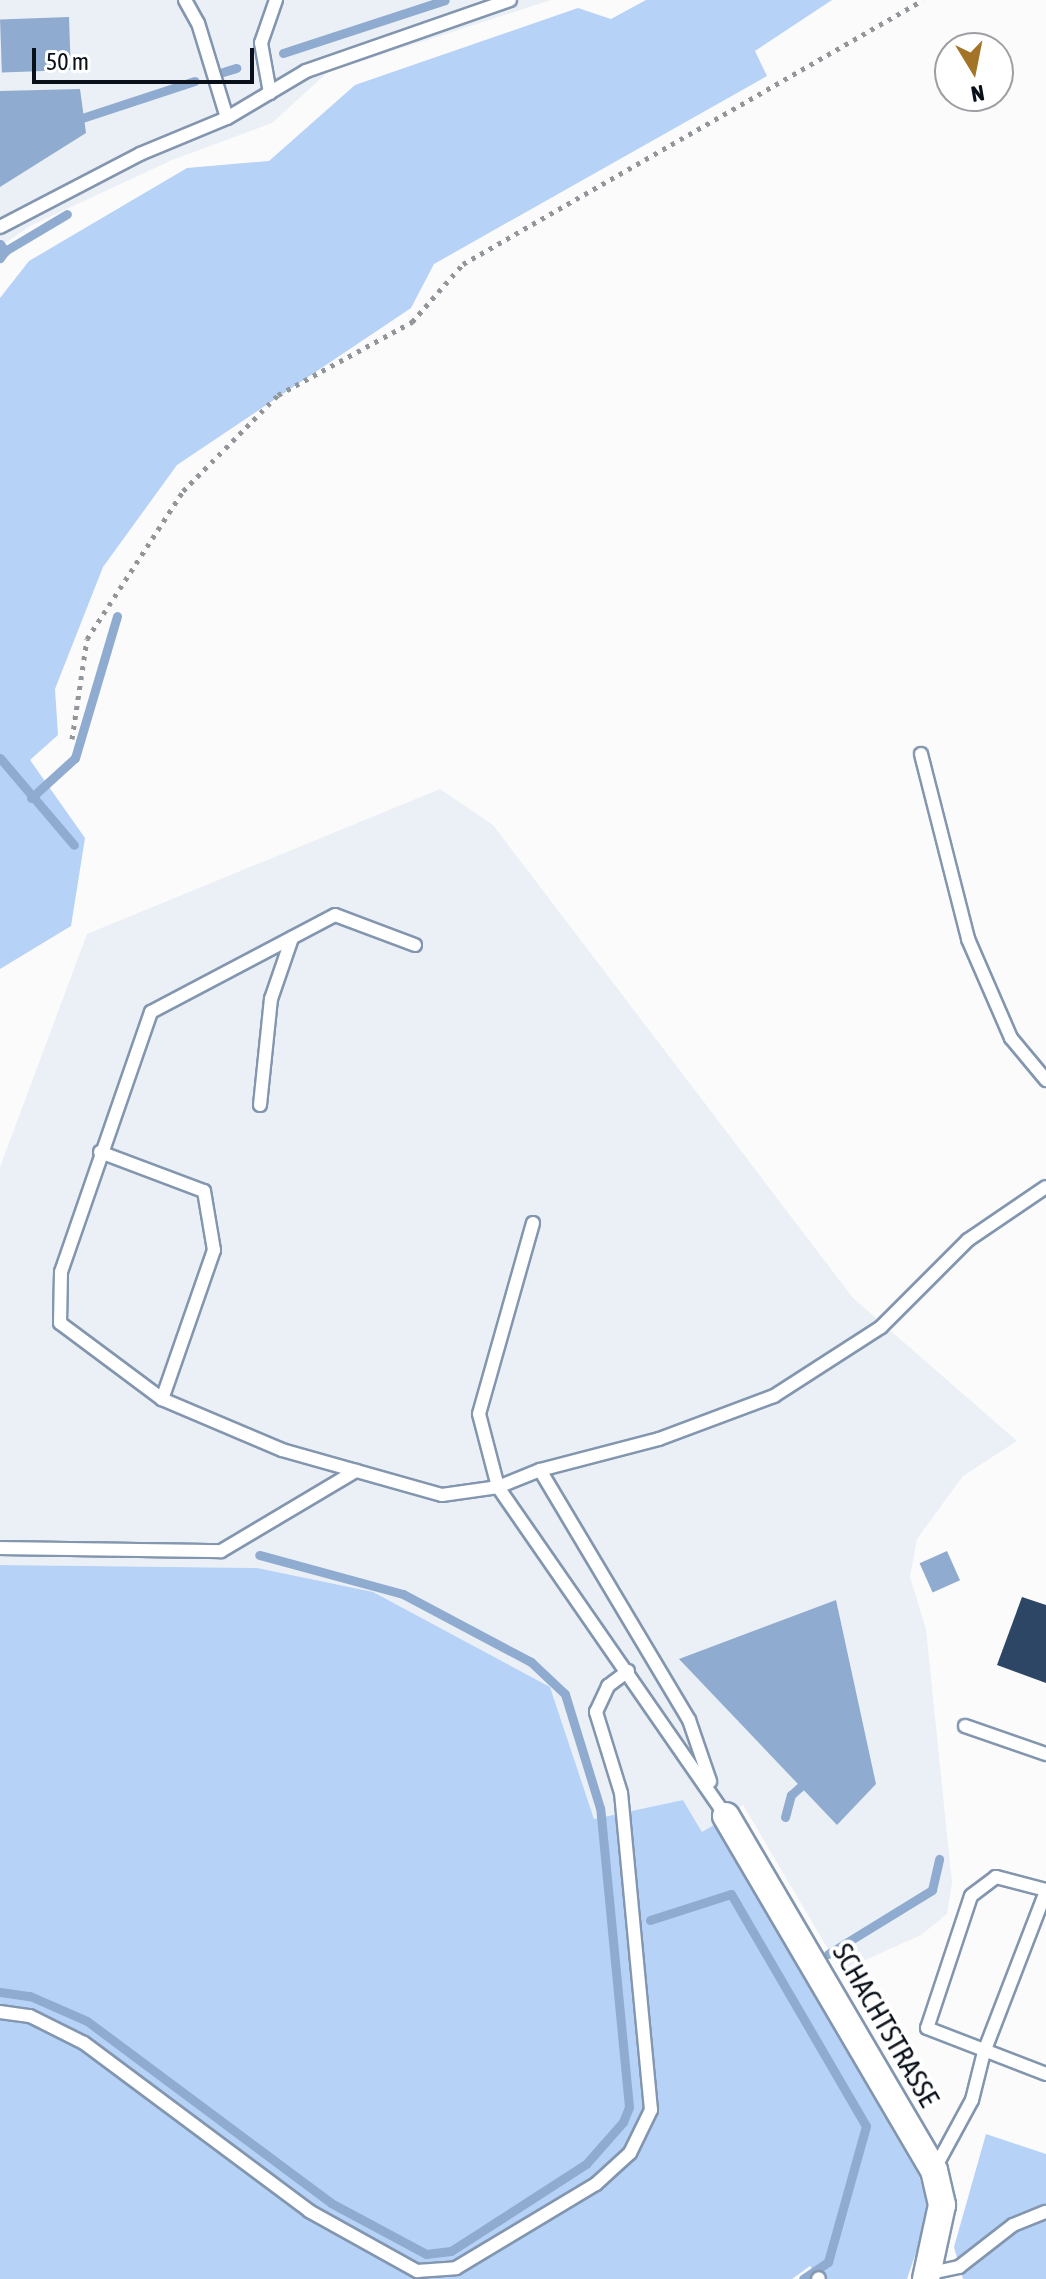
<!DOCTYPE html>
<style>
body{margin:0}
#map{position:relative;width:1046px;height:2279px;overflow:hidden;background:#fbfbfb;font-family:"Asap Condensed",sans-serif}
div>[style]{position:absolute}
.built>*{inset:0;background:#ebf0f7}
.green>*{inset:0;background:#b6d2f7}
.water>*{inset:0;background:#8fabcf;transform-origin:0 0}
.stream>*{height:9px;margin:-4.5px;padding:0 4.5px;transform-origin:4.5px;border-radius:4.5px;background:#8fabcf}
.building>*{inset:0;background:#2e4665}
.path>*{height:5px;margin-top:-2.5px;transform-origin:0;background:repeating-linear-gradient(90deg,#929599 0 4px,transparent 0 10px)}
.roads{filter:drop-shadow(2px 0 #8396af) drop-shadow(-2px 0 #8396af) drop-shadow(0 2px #8396af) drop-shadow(0 -2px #8396af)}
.service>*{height:12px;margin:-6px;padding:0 6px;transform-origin:6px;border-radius:6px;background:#fff}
.minor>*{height:26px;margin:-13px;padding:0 13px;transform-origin:13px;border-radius:13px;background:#fff}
span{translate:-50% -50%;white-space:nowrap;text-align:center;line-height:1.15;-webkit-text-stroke:8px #fff;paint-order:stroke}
.street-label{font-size:28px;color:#091019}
.north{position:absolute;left:934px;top:32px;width:80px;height:80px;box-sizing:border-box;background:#fff;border:2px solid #9d9fa3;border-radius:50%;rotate:170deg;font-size:22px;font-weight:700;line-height:32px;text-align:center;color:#091019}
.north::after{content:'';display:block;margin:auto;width:28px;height:36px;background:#a37427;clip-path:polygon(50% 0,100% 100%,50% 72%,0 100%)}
.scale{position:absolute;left:32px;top:48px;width:222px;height:36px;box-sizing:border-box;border:4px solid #091019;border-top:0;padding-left:10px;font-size:24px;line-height:28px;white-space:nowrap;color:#091019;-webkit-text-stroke:6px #fff;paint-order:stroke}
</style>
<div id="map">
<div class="built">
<div style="clip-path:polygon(0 0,551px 0,328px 72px,272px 123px,170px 161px,30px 226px,0 247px)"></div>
<div style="clip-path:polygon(440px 789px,493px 825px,853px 1298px,1017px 1441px,963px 1476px,917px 1539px,910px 1577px,926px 1629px,952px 1883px,947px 1914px,921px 1935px,841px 1971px,743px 1805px,703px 1833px,683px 1800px,594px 1819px,550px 1687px,257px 1568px,0 1565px,0 1167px,87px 934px)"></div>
</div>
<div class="green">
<div style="clip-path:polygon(646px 0,832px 0,755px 51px,767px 76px,434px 264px,411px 308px,177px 465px,103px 567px,55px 689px,58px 735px,30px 760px,85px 838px,71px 926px,0 969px,0 298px,29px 261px,187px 168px,269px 161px,355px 85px,578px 8px,611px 19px)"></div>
<div style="clip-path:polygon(0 1565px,257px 1568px,373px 1592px,550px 1687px,594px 1819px,683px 1800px,702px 1832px,714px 1825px,919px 2176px,927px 2202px,924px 2229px,907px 2279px,819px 2279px,810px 2266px,792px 2279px,0 2279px)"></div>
<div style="clip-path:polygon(986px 2134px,1046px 2154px,1046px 2279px,963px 2279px,954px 2247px)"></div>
</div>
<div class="water">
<div style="left:69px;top:17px;width:53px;height:69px;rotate:88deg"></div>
<div style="clip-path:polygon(80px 89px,86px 133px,0 187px,0 91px)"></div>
<div style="left:947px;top:1551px;width:32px;height:30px;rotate:66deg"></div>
<div style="clip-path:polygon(836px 1600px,876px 1784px,837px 1825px,679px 1659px)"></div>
</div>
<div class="stream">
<div style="left:283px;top:53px;width:170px;rotate:-18.1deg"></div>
<div style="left:223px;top:72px;width:14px;rotate:-17deg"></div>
<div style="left:73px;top:121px;width:128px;rotate:-18.2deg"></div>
<div style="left:0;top:244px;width:9px;rotate:54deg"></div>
<div style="left:5px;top:251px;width:9px;rotate:126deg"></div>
<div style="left:5px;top:251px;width:72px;rotate:-30.8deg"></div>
<div style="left:0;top:758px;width:114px;rotate:49.6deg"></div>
<div style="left:31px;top:798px;width:59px;rotate:-42.3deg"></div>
<div style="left:75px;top:758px;width:148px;rotate:-73.5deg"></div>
<div style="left:785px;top:1817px;width:23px;rotate:-75deg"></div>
<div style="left:791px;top:1795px;width:12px;rotate:-42deg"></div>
<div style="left:650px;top:1920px;width:85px;rotate:-17.8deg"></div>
<div style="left:731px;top:1894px;width:268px;rotate:59.8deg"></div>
<div style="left:866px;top:2126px;width:141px;rotate:105.6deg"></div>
<div style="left:828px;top:2262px;width:30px;rotate:146deg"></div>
<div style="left:828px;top:1954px;width:122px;rotate:-31.6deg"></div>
<div style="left:932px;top:1890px;width:32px;rotate:-77deg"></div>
<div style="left:0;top:1992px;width:30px;rotate:8deg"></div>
<div style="left:30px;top:1996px;width:62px;rotate:23.7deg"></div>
<div style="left:87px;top:2021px;width:304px;rotate:36.7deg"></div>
<div style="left:331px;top:2203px;width:108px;rotate:28.2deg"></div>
<div style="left:426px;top:2254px;width:25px;rotate:-7deg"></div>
<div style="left:451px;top:2251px;width:161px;rotate:-32.8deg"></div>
<div style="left:586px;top:2164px;width:56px;rotate:-48.6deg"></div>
<div style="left:623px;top:2122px;width:16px;rotate:-68deg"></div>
<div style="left:629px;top:2107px;width:300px;rotate:-95.5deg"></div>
<div style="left:600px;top:1808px;width:119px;rotate:-107.1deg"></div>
<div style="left:565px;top:1694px;width:47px;rotate:-136.7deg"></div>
<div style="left:531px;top:1662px;width:145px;rotate:-152deg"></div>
<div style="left:403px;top:1594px;width:149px;rotate:-164.8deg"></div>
</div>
<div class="building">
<div style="clip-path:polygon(1022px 1597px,1046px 1605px,1046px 1683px,997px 1665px)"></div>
</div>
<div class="path">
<div style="left:72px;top:739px;width:101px;rotate:-81.5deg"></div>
<div style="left:87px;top:639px;width:176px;rotate:-57deg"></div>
<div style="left:183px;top:491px;width:135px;rotate:-45.3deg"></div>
<div style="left:278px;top:395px;width:153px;rotate:-28.6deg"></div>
<div style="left:412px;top:322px;width:77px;rotate:-48.7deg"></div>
<div style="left:463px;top:264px;width:530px;rotate:-29.85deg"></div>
</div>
<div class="roads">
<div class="service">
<div style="left:185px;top:0;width:26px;rotate:61deg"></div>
<div style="left:198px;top:23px;width:99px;rotate:73deg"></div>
<div style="left:270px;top:93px;width:51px;rotate:-100.2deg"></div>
<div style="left:261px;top:43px;width:46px;rotate:-70.8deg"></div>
<div style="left:0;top:227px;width:158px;rotate:-27.5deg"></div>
<div style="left:140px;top:154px;width:94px;rotate:-22.5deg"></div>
<div style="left:227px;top:118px;width:92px;rotate:-30.7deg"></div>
<div style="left:306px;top:71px;width:216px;rotate:-19.2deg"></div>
<div style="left:921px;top:754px;width:191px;rotate:75.7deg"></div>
<div style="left:968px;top:939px;width:108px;rotate:66.5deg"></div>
<div style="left:1011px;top:1038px;width:55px;rotate:50.2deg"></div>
<div style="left:415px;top:945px;width:85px;rotate:-159.4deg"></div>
<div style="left:335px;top:915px;width:208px;rotate:152.2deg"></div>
<div style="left:151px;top:1012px;width:275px;rotate:109.1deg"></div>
<div style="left:61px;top:1272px;width:51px;rotate:91.1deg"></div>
<div style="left:60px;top:1323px;width:127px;rotate:36.7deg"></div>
<div style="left:162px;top:1399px;width:130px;rotate:23deg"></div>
<div style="left:282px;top:1450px;width:166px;rotate:15.7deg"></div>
<div style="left:442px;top:1495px;width:57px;rotate:-8.1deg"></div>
<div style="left:498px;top:1487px;width:400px;rotate:55.3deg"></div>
<div style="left:260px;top:1105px;width:107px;rotate:-84.1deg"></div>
<div style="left:271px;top:999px;width:65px;rotate:-71deg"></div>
<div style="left:100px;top:1152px;width:111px;rotate:20.6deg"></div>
<div style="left:204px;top:1191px;width:60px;rotate:80.4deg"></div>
<div style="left:214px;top:1250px;width:158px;rotate:109.2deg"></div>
<div style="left:533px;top:1223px;width:198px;rotate:105.8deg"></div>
<div style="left:479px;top:1414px;width:75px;rotate:75.4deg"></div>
<div style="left:498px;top:1487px;width:45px;rotate:-22deg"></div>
<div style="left:540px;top:1470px;width:123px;rotate:-14.6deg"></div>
<div style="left:659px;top:1439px;width:123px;rotate:-20.5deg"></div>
<div style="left:774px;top:1396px;width:127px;rotate:-32.8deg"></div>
<div style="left:881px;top:1327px;width:123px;rotate:-45deg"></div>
<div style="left:968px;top:1240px;width:94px;rotate:-34.2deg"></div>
<div style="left:540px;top:1470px;width:291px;rotate:59.2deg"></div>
<div style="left:689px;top:1720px;width:65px;rotate:71deg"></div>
<div style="left:0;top:1548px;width:221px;rotate:0.8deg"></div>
<div style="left:221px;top:1551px;width:157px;rotate:-30.7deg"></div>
<div style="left:965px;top:1726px;width:86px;rotate:19.1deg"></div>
<div style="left:1046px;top:1890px;width:52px;rotate:-165.4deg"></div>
<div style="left:996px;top:1877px;width:31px;rotate:143deg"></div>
<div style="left:971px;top:1896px;width:139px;rotate:108.4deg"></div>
<div style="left:927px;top:2028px;width:128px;rotate:21.1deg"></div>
<div style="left:0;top:2012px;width:30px;rotate:8deg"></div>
<div style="left:30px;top:2016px;width:60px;rotate:26.6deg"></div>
<div style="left:84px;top:2043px;width:281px;rotate:36.7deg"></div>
<div style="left:309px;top:2211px;width:124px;rotate:29.1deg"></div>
<div style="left:417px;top:2271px;width:39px;rotate:-4deg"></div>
<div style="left:456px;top:2268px;width:163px;rotate:-31deg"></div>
<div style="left:596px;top:2184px;width:46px;rotate:-42.4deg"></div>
<div style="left:630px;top:2153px;width:48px;rotate:-64deg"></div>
<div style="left:651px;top:2110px;width:318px;rotate:-95.4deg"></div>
<div style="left:621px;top:1793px;width:85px;rotate:-107.2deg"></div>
<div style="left:596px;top:1712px;width:29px;rotate:-65deg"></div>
<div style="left:608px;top:1686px;width:25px;rotate:-37deg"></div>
<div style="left:934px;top:2170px;width:80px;rotate:-61.5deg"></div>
<div style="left:972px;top:2100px;width:49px;rotate:-76deg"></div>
<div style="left:984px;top:2052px;width:173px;rotate:-68.9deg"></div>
<div style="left:931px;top:2273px;width:29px;rotate:-12deg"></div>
<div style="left:959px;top:2267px;width:68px;rotate:-37.9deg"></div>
<div style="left:1013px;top:2225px;width:35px;rotate:-22deg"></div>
<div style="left:818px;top:2279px;width:1px;rotate:-45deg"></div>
</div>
<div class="minor">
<div style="left:726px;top:1816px;width:411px;rotate:59.6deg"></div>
<div style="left:934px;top:2170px;width:36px;rotate:77deg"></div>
<div style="left:942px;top:2205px;width:76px;rotate:102.2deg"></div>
</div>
</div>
<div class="street-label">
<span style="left:886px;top:2025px;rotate:60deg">SCHACHTSTRASSE</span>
</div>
<div class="north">N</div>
<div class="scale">50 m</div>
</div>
